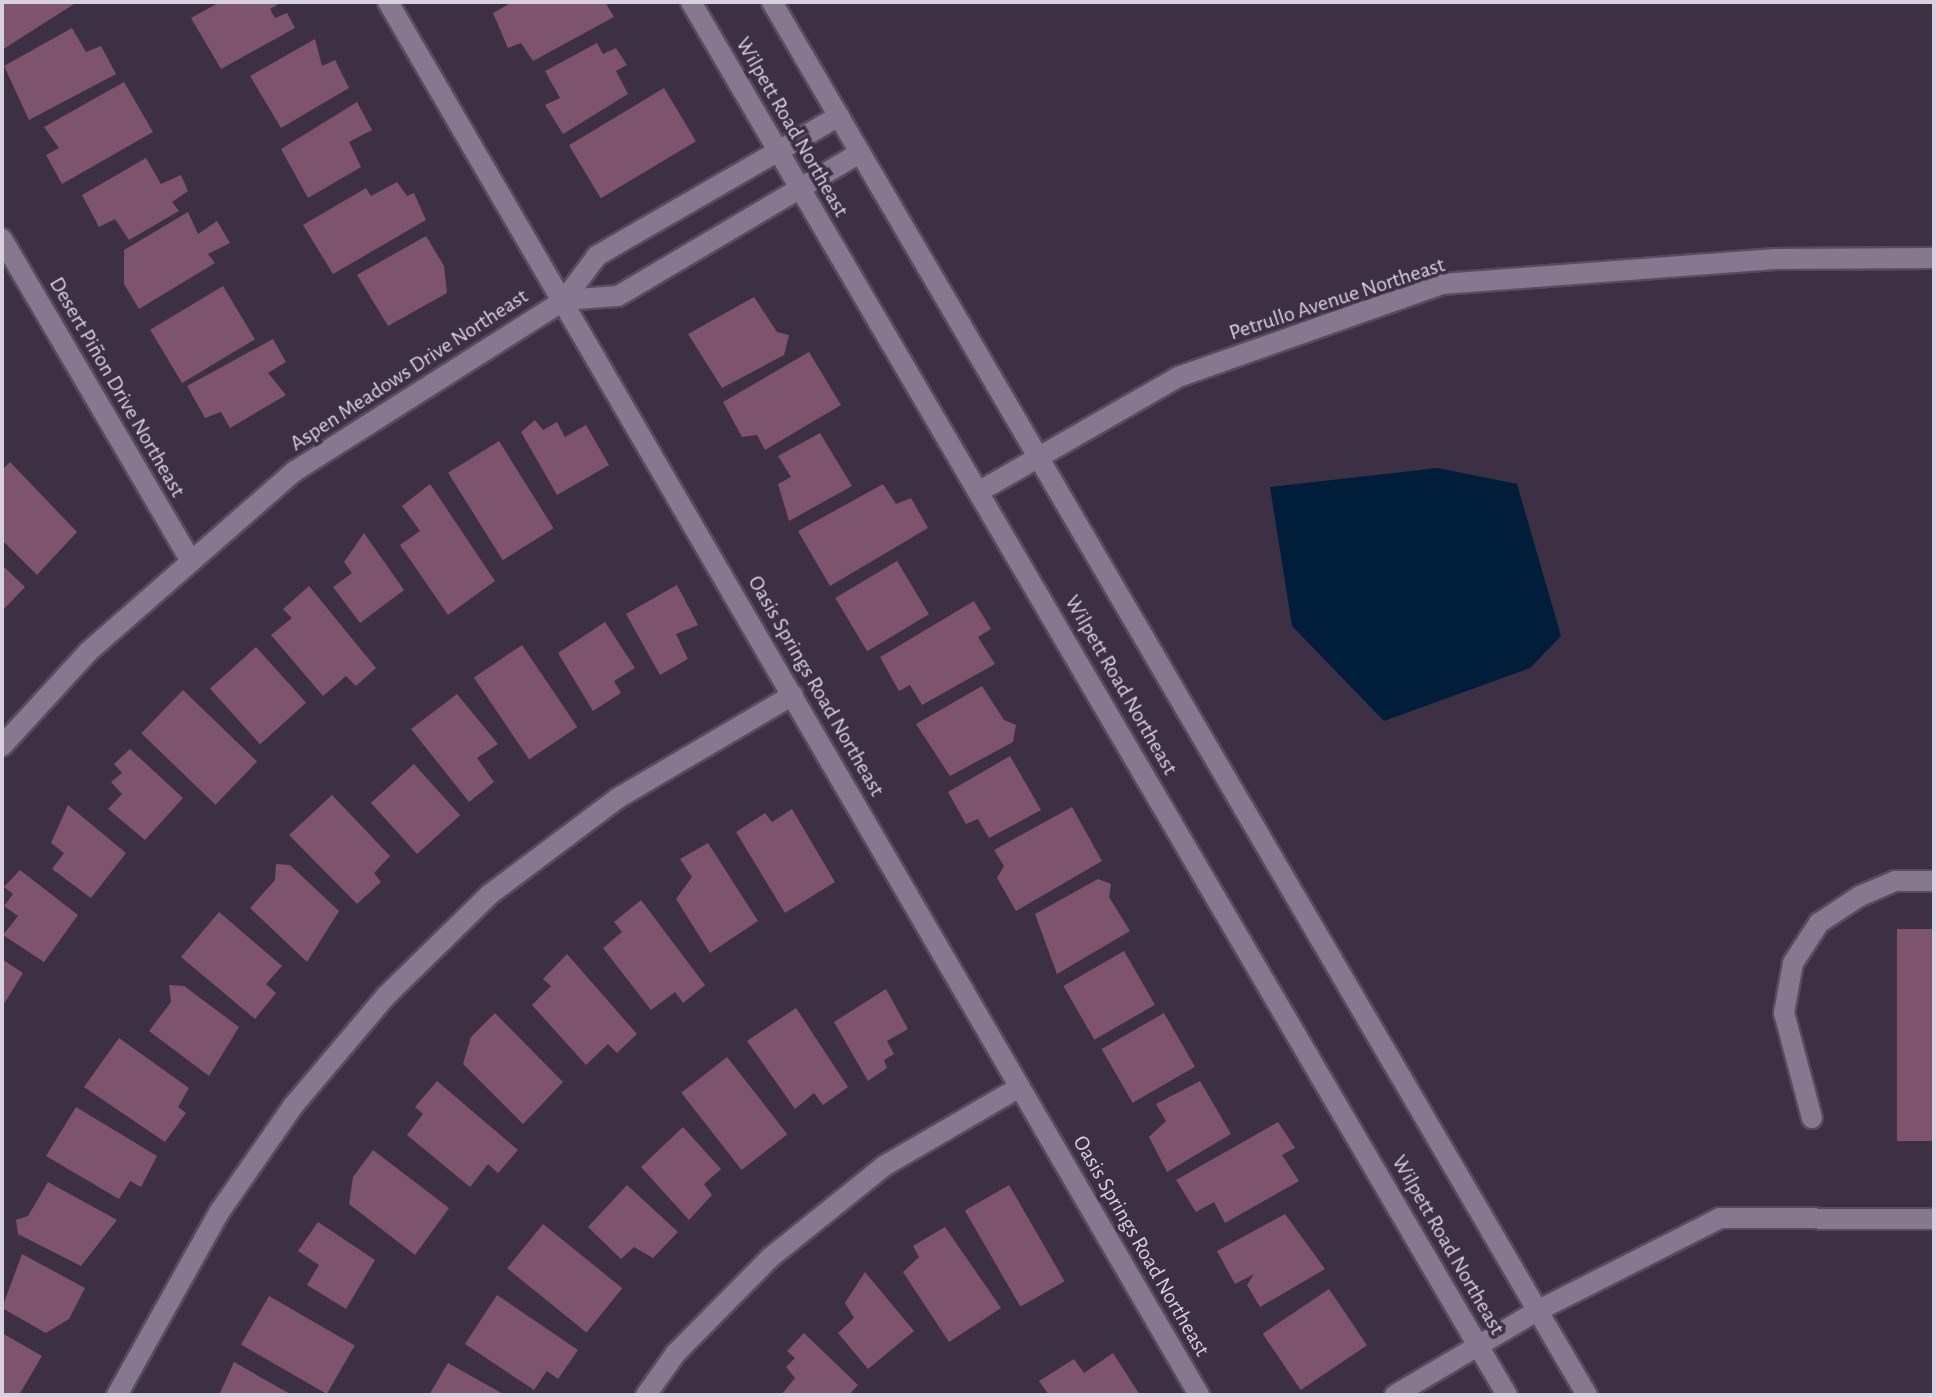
<!DOCTYPE html>
<meta charset="utf-8">
<style>
body{margin:0}
#map{position:relative;width:1936px;height:1397px;overflow:hidden;background:#3d3045;font-family:"Alegreya Sans",sans-serif}
div>[style]{position:absolute}
.water>*{inset:0;background:#001d3a}
.building>*{inset:0;background:#7e536c;transform-origin:0 0}
.roads{filter:drop-shadow(2px 0 #564c5d) drop-shadow(-2px 0 #564c5d) drop-shadow(0 2px #564c5d) drop-shadow(0 -2px #564c5d)}
.street>*{height:20px;margin:-10px;padding:0 10px;transform-origin:10px;border-radius:10px;background:#877890}
span{translate:-50% -50%;white-space:nowrap;text-align:center;line-height:1.15;-webkit-text-stroke:7px #3d3045;paint-order:stroke}
.street-label{font-size:22px;color:#d7d0dd}
.frame{position:absolute;inset:0;border:4px solid #d7d0dd;pointer-events:none}
</style>
<div id="map">
<div class="water">
<div style="clip-path:polygon(1438px 468px,1517px 484px,1561px 636px,1530px 668px,1384px 721px,1292px 626px,1270px 487px)"></div>
</div>
<div class="building">
<div style="clip-path:polygon(2px 2px,73px 2px,74px 4px,2px 50px)"></div>
<div style="clip-path:polygon(220px 2px,282px 2px,270px 9px,275px 18px,287px 13px,295px 28px,221px 69px,191px 18px)"></div>
<div style="clip-path:polygon(512px 2px,605px 2px,614px 17px,533px 61px,521px 43px,508px 48px,493px 13px)"></div>
<div style="clip-path:polygon(72px 28px,86px 52px,101px 46px,116px 74px,29px 120px,4px 66px)"></div>
<div style="clip-path:polygon(315px 39px,322px 66px,335px 60px,349px 88px,281px 128px,250px 76px)"></div>
<div style="clip-path:polygon(597px 43px,603px 54px,616px 48px,627px 65px,616px 71px,628px 94px,563px 134px,545px 105px,560px 98px,545px 71px)"></div>
<div style="clip-path:polygon(124px 82px,153px 132px,62px 184px,46px 155px,59px 148px,44px 127px)"></div>
<div style="left:664px;top:88px;width:62px;height:111px;rotate:59deg"></div>
<div style="clip-path:polygon(357px 102px,372px 130px,349px 142px,361px 167px,308px 198px,281px 149px)"></div>
<div style="clip-path:polygon(146px 158px,161px 184px,181px 175px,188px 191px,172px 202px,179px 211px,129px 240px,115px 219px,99px 227px,82px 195px)"></div>
<div style="clip-path:polygon(397px 182px,407px 196px,414px 193px,426px 220px,333px 274px,303px 225px,366px 188px,371px 196px)"></div>
<div style="clip-path:polygon(188px 212px,198px 234px,217px 221px,230px 243px,208px 254px,215px 263px,139px 309px,124px 284px,124px 250px)"></div>
<div style="clip-path:polygon(426px 236px,444px 266px,447px 293px,388px 326px,357px 275px)"></div>
<div style="left:223px;top:286px;width:62px;height:85px;rotate:59deg"></div>
<div style="clip-path:polygon(754px 297px,777px 332px,789px 335px,784px 355px,722px 388px,688px 334px)"></div>
<div style="clip-path:polygon(273px 339px,286px 362px,268px 373px,286px 395px,230px 428px,221px 412px,205px 418px,187px 386px)"></div>
<div style="clip-path:polygon(809px 352px,841px 405px,765px 450px,757px 435px,742px 437px,723px 402px)"></div>
<div style="clip-path:polygon(535px 420px,543px 430px,557px 422px,565px 437px,586px 425px,609px 465px,557px 495px,521px 432px)"></div>
<div style="clip-path:polygon(820px 433px,852px 486px,789px 521px,778px 484px,791px 477px,778px 456px)"></div>
<div style="left:499px;top:441px;width:103px;height:60px;rotate:58deg"></div>
<div style="clip-path:polygon(10px 462px,77px 532px,37px 575px,2px 540px,2px 470px)"></div>
<div style="clip-path:polygon(430px 484px,495px 581px,448px 615px,400px 545px,420px 531px,402px 506px)"></div>
<div style="clip-path:polygon(883px 484px,896px 504px,911px 498px,928px 528px,830px 586px,798px 531px)"></div>
<div style="clip-path:polygon(364px 533px,404px 590px,360px 623px,333px 587px,352px 573px,344px 562px)"></div>
<div style="left:897px;top:561px;width:62px;height:72px;rotate:59deg"></div>
<div style="clip-path:polygon(2px 565px,25px 587px,2px 611px)"></div>
<div style="clip-path:polygon(677px 585px,698px 625px,676px 634px,688px 659px,660px 675px,626px 614px)"></div>
<div style="clip-path:polygon(309px 586px,376px 668px,356px 686px,346px 676px,323px 696px,271px 635px,292px 618px,283px 609px)"></div>
<div style="clip-path:polygon(974px 601px,991px 629px,978px 637px,995px 664px,922px 705px,910px 685px,899px 691px,880px 657px)"></div>
<div style="clip-path:polygon(605px 622px,635px 668px,614px 681px,621px 693px,593px 711px,558px 653px)"></div>
<div style="left:522px;top:645px;width:99px;height:58px;rotate:56deg"></div>
<div style="left:256px;top:647px;width:75px;height:62px;rotate:48deg"></div>
<div style="clip-path:polygon(982px 686px,1004px 720px,1016px 725px,1013px 742px,950px 776px,916px 724px)"></div>
<div style="left:183px;top:690px;width:103px;height:60px;rotate:44deg"></div>
<div style="clip-path:polygon(457px 694px,498px 744px,477px 758px,494px 782px,469px 802px,411px 729px)"></div>
<div style="clip-path:polygon(130px 749px,183px 798px,145px 840px,108px 809px,122px 794px,111px 782px,122px 773px,114px 764px)"></div>
<div style="clip-path:polygon(1010px 756px,1041px 810px,989px 838px,978px 819px,966px 824px,948px 792px)"></div>
<div style="left:414px;top:764px;width:69px;height:58px;rotate:48deg"></div>
<div style="clip-path:polygon(332px 795px,390px 856px,374px 873px,381px 882px,357px 904px,289px 835px)"></div>
<div style="clip-path:polygon(68px 805px,126px 853px,91px 898px,52px 869px,64px 853px,51px 843px)"></div>
<div style="clip-path:polygon(1072px 807px,1102px 861px,1016px 911px,997px 878px,1004px 866px,994px 850px)"></div>
<div style="clip-path:polygon(792px 809px,835px 882px,785px 913px,736px 832px,765px 813px,772px 822px)"></div>
<div style="clip-path:polygon(708px 843px,758px 921px,710px 953px,676px 899px,692px 877px,680px 859px)"></div>
<div style="clip-path:polygon(276px 864px,290px 865px,339px 911px,307px 962px,250px 908px,275px 880px)"></div>
<div style="clip-path:polygon(20px 870px,78px 915px,44px 962px,3px 935px,18px 916px,4px 906px,13px 894px,4px 887px)"></div>
<div style="clip-path:polygon(1098px 879px,1111px 884px,1109px 897px,1130px 931px,1057px 974px,1035px 914px)"></div>
<div style="clip-path:polygon(641px 900px,705px 985px,683px 1003px,675px 992px,651px 1010px,603px 948px,622px 932px,614px 922px)"></div>
<div style="clip-path:polygon(219px 912px,282px 966px,266px 984px,276px 993px,255px 1019px,181px 957px)"></div>
<div style="left:1934px;top:929px;width:212px;height:37px;rotate:90deg"></div>
<div style="left:1124px;top:951px;width:62px;height:70px;rotate:60deg"></div>
<div style="clip-path:polygon(567px 954px,637px 1034px,617px 1053px,608px 1044px,586px 1065px,532px 1005px,551px 986px,543px 979px)"></div>
<div style="clip-path:polygon(2px 959px,23px 973px,2px 1007px)"></div>
<div style="clip-path:polygon(169px 985px,184px 986px,239px 1027px,209px 1076px,149px 1031px,171px 1002px)"></div>
<div style="clip-path:polygon(886px 989px,908px 1029px,887px 1041px,894px 1054px,884px 1060px,887px 1068px,868px 1081px,834px 1022px)"></div>
<div style="clip-path:polygon(796px 1008px,848px 1087px,823px 1105px,814px 1093px,795px 1109px,747px 1041px)"></div>
<div style="clip-path:polygon(495px 1013px,563px 1082px,523px 1124px,463px 1064px,471px 1037px)"></div>
<div style="left:1164px;top:1013px;width:62px;height:72px;rotate:60deg"></div>
<div style="clip-path:polygon(119px 1038px,189px 1088px,178px 1107px,186px 1113px,165px 1142px,84px 1087px)"></div>
<div style="left:727px;top:1057px;width:98px;height:58px;rotate:52deg"></div>
<div style="clip-path:polygon(437px 1081px,518px 1150px,498px 1173px,488px 1164px,470px 1187px,407px 1135px,423px 1114px,415px 1107px)"></div>
<div style="clip-path:polygon(1200px 1081px,1231px 1134px,1167px 1172px,1149px 1137px,1166px 1121px,1156px 1104px)"></div>
<div style="clip-path:polygon(76px 1107px,157px 1156px,141px 1187px,130px 1181px,119px 1199px,46px 1156px)"></div>
<div style="clip-path:polygon(1278px 1122px,1295px 1148px,1282px 1155px,1299px 1181px,1225px 1223px,1214px 1202px,1196px 1212px,1176px 1180px)"></div>
<div style="clip-path:polygon(683px 1127px,721px 1169px,704px 1184px,712px 1195px,689px 1220px,641px 1167px)"></div>
<div style="clip-path:polygon(373px 1150px,449px 1208px,415px 1255px,349px 1204px,353px 1177px)"></div>
<div style="clip-path:polygon(48px 1182px,117px 1220px,81px 1266px,18px 1234px,16px 1220px,28px 1216px)"></div>
<div style="clip-path:polygon(627px 1185px,678px 1232px,653px 1258px,634px 1247px,621px 1259px,588px 1227px)"></div>
<div style="left:1009px;top:1185px;width:111px;height:51px;rotate:60deg"></div>
<div style="clip-path:polygon(1285px 1214px,1325px 1269px,1260px 1307px,1247px 1285px,1254px 1274px,1235px 1284px,1217px 1251px)"></div>
<div style="clip-path:polygon(318px 1222px,375px 1260px,346px 1309px,307px 1285px,319px 1265px,298px 1251px)"></div>
<div style="left:543px;top:1224px;width:102px;height:57px;rotate:39deg"></div>
<div style="clip-path:polygon(945px 1227px,1001px 1308px,949px 1342px,903px 1272px,919px 1257px,913px 1246px)"></div>
<div style="clip-path:polygon(22px 1254px,85px 1288px,69px 1319px,46px 1333px,2px 1308px)"></div>
<div style="clip-path:polygon(865px 1272px,914px 1331px,868px 1369px,838px 1333px,854px 1318px,845px 1303px)"></div>
<div style="left:1329px;top:1289px;width:68px;height:80px;rotate:56deg"></div>
<div style="clip-path:polygon(497px 1295px,578px 1350px,558px 1379px,547px 1371px,534px 1390px,465px 1344px)"></div>
<div style="left:269px;top:1296px;width:99px;height:56px;rotate:30deg"></div>
<div style="clip-path:polygon(2px 1333px,42px 1356px,19px 1395px,2px 1395px)"></div>
<div style="clip-path:polygon(804px 1333px,858px 1385px,849px 1395px,781px 1395px,795px 1378px,786px 1367px,795px 1358px,787px 1351px)"></div>
<div style="clip-path:polygon(1113px 1353px,1140px 1395px,1049px 1395px,1039px 1381px,1074px 1359px,1084px 1373px)"></div>
<div style="clip-path:polygon(234px 1362px,292px 1395px,219px 1395px)"></div>
<div style="clip-path:polygon(448px 1363px,505px 1395px,429px 1395px)"></div>
</div>
<div class="roads">
<div class="street">
<div style="left:388px;top:2px;width:1612px;rotate:59.79deg"></div>
<div style="left:691px;top:2px;width:1614px;rotate:59.64deg"></div>
<div style="left:772px;top:2px;width:1614px;rotate:59.67deg"></div>
<div style="left:839px;top:116px;width:280px;rotate:150deg"></div>
<div style="left:597px;top:256px;width:55px;rotate:126.9deg"></div>
<div style="left:564px;top:300px;width:54px;rotate:-4.2deg"></div>
<div style="left:618px;top:296px;width:281px;rotate:-30.6deg"></div>
<div style="left:2px;top:239px;width:371px;rotate:59.6deg"></div>
<div style="left:980px;top:491px;width:228px;rotate:-29.9deg"></div>
<div style="left:1178px;top:377px;width:280px;rotate:-19.4deg"></div>
<div style="left:1442px;top:284px;width:334px;rotate:-4.3deg"></div>
<div style="left:1775px;top:259px;width:159px;rotate:-0.4deg"></div>
<div style="left:2px;top:746px;width:127px;rotate:-47.5deg"></div>
<div style="left:88px;top:652px;width:275px;rotate:-41.2deg"></div>
<div style="left:295px;top:471px;width:319px;rotate:-32.4deg"></div>
<div style="left:1812px;top:1118px;width:109px;rotate:-104.9deg"></div>
<div style="left:1784px;top:1013px;width:51px;rotate:-79.8deg"></div>
<div style="left:1793px;top:963px;width:48px;rotate:-57deg"></div>
<div style="left:1819px;top:923px;width:49px;rotate:-33.4deg"></div>
<div style="left:1860px;top:896px;width:38px;rotate:-23deg"></div>
<div style="left:1895px;top:881px;width:39px"></div>
<div style="left:117px;top:1395px;width:211px;rotate:-60.8deg"></div>
<div style="left:220px;top:1211px;width:128px;rotate:-55.2deg"></div>
<div style="left:293px;top:1106px;width:144px;rotate:-49.8deg"></div>
<div style="left:386px;top:996px;width:144px;rotate:-44.4deg"></div>
<div style="left:489px;top:895px;width:161px;rotate:-36.9deg"></div>
<div style="left:618px;top:798px;width:203px;rotate:-30.5deg"></div>
<div style="left:646px;top:1395px;width:52px;rotate:-54.5deg"></div>
<div style="left:676px;top:1353px;width:135px;rotate:-45.3deg"></div>
<div style="left:771px;top:1257px;width:145px;rotate:-38.8deg"></div>
<div style="left:884px;top:1166px;width:157px;rotate:-30.2deg"></div>
<div style="left:1395px;top:1395px;width:165px;rotate:-30.6deg"></div>
<div style="left:1537px;top:1311px;width:205px;rotate:-26.9deg"></div>
<div style="left:1720px;top:1218px;width:214px;rotate:0.3deg"></div>
</div>
</div>
<div class="street-label">
<span style="left:792px;top:127px;rotate:60deg">Wilpett Road Northeast</span>
<span style="left:1337px;top:299px;rotate:-18deg">Petrullo Avenue Northeast</span>
<span style="left:409px;top:370px;rotate:-33deg">Aspen Meadows Drive Northeast</span>
<span style="left:117px;top:387px;rotate:60deg">Desert Piñon Drive Northeast</span>
<span style="left:1121px;top:685px;rotate:60deg">Wilpett Road Northeast</span>
<span style="left:816px;top:686px;rotate:60deg">Oasis Springs Road Northeast</span>
<span style="left:1448px;top:1245px;rotate:60deg">Wilpett Road Northeast</span>
<span style="left:1141px;top:1246px;rotate:60deg">Oasis Springs Road Northeast</span>
</div>
<div class="frame"></div>
</div>
